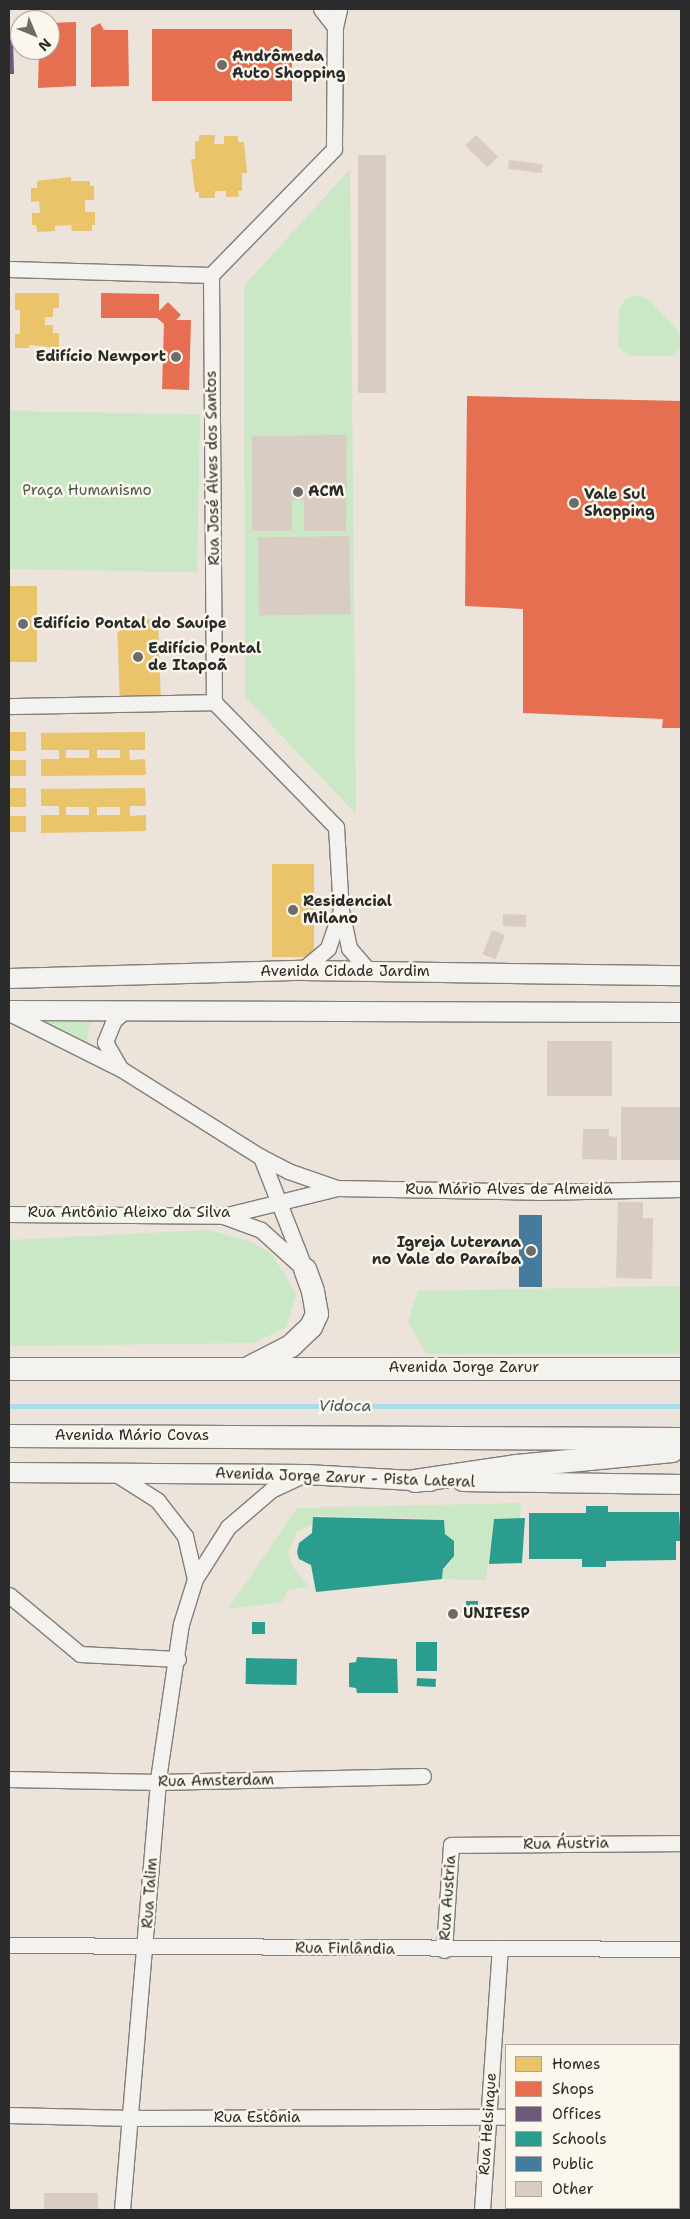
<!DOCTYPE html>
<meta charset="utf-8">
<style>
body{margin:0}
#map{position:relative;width:690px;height:2219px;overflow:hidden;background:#ece3da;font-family:"Shantell Sans",sans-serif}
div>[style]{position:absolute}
.green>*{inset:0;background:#cae8c5;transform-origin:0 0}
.homes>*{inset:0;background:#e9c46a;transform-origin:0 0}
.shops>*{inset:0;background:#e76f51;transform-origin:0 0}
.offices>*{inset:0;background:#6d597a}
.schools>*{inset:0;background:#2a9d8f;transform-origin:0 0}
.public>*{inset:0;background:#457b9d;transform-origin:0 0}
.stream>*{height:5px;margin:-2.5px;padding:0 2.5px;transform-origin:2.5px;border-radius:2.5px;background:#abdce9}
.building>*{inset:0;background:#d9ccc2;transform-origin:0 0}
.roads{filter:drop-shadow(1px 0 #827e7a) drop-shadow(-1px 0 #827e7a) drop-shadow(0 1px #827e7a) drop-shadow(0 -1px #827e7a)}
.minor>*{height:15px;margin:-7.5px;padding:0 7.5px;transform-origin:7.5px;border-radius:7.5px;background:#f4f2ee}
.major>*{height:19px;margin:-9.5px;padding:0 9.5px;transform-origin:9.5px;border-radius:9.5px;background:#f4f2ee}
.highway>*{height:22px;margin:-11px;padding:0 11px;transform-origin:11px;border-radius:11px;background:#f4f2ee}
.dots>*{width:14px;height:14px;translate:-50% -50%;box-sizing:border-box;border:2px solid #fbf7ec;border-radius:50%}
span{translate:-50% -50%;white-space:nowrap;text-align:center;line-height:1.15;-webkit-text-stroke:5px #fbf7ec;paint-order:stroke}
.poi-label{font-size:15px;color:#2b2b2b;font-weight:700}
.left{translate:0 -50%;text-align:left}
.right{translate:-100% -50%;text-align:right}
.street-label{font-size:15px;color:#2b2b2b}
.park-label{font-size:15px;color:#4c5c4d}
.water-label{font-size:16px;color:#44565c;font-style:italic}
.frame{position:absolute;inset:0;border:10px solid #2b2b2b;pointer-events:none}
.legend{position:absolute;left:505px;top:2044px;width:175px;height:165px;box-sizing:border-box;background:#fbf7ec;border:1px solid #a8a59f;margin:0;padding:6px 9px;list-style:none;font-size:15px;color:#2b2b2b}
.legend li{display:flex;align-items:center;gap:10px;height:25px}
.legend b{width:25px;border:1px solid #a8a59f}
.north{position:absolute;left:10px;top:10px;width:50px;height:50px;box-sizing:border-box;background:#fbf7ec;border:1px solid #a8a59f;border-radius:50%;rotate:135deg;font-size:14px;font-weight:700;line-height:20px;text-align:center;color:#2b2b2b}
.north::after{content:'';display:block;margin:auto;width:18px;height:22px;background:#6f6b68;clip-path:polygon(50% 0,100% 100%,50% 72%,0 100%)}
</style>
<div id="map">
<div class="green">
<div style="clip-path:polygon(350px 169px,356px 814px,245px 697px,244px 286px)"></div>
<div style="clip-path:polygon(636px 295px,648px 299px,679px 332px,681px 348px,673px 356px,630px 356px,618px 347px,619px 308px,627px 298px)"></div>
<div style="left:9px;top:411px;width:191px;height:158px;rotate:1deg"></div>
<div style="clip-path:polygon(33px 1015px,92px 1017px,87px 1036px,88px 1044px)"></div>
<div style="clip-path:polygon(208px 1230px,249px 1241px,272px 1254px,296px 1294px,286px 1328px,252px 1343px,9px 1346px,9px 1240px)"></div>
<div style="clip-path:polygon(681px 1286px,681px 1354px,427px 1354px,408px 1322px,418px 1291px)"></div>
<div style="clip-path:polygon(521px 1503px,520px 1518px,494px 1520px,486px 1580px,442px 1579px,443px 1569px,450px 1563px,455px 1549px,454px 1541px,445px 1534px,444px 1519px,314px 1516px,313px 1524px,298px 1531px,288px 1551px,292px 1566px,309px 1587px,288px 1590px,282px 1602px,228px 1609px,297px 1508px)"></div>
</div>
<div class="homes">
<div style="clip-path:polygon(199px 135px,215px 135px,214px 144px,224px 144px,224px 136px,238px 136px,238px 142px,244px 142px,247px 173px,242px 173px,242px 191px,238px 191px,239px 197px,226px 197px,226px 191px,215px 191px,215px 198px,199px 198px,199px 192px,195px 192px,191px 159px,195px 159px,195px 141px,199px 141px)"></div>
<div style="clip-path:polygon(71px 177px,71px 181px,90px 181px,90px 186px,94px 186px,94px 200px,85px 200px,85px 212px,95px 212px,95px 225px,92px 225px,92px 231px,72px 231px,71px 225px,55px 226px,55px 231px,37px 232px,36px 225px,32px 225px,32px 213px,40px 213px,39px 201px,31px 202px,31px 188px,37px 188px,37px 181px)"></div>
<div style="clip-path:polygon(15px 293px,59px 293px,59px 308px,53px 308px,53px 317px,45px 317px,45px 325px,53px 325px,53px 333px,59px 333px,59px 348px,29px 345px,29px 348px,15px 348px,15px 334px,20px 334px,20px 310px,15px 310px)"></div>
<div style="left:9px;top:586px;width:28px;height:76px"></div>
<div style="left:158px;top:619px;width:76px;height:41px;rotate:88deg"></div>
<div style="left:26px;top:732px;width:19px;height:17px;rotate:90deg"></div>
<div style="clip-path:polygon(evenodd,145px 732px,145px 750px,129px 750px,130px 760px,145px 759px,146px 775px,41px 776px,41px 759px,59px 759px,59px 750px,41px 750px,41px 733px,145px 732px,66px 750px,89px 750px,89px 758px,66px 758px,66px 750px,145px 732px,97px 750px,120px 750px,120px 758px,97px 758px,97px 750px)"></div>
<div style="left:9px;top:760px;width:17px;height:16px"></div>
<div style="left:9px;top:788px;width:17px;height:19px"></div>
<div style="clip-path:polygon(evenodd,145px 788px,146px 806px,130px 806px,130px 816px,146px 815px,146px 831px,41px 833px,41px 815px,59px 815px,59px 806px,41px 806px,41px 789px,145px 788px,66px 807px,89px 807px,89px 815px,66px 815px,66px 807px,145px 788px,97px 807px,120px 807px,120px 815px,97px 815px,97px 807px)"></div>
<div style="left:9px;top:816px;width:17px;height:16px"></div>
<div style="left:272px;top:864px;width:42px;height:93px"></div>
</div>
<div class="shops">
<div style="clip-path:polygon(76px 22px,76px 86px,38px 88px,39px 50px,50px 50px,50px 23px)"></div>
<div style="clip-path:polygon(100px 23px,104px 30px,128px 30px,129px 86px,91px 87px,91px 28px)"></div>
<div style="left:152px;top:29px;width:140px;height:72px"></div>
<div style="clip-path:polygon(101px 293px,159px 294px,159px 311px,168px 302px,181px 315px,176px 320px,191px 320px,189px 390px,162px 389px,164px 324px,157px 318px,101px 318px)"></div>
<div style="clip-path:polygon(467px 396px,681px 401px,681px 728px,662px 728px,663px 719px,523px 713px,523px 609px,465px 606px)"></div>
</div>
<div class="offices">
<div style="clip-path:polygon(9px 39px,13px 39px,14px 74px,9px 74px)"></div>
</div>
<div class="schools">
<div style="clip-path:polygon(586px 1506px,608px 1506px,608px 1512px,679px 1512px,681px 1541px,676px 1541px,676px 1560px,606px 1561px,606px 1567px,582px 1567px,582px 1559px,529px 1559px,529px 1513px,586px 1513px)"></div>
<div style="clip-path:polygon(313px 1517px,444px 1520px,445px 1534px,454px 1541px,454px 1556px,443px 1569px,442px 1579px,316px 1592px,311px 1565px,299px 1559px,297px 1552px,299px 1543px,312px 1533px)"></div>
<div style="clip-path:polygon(525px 1518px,522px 1563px,489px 1564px,494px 1519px)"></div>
<div style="left:466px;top:1601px;width:12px;height:11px"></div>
<div style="left:252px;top:1622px;width:13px;height:12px"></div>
<div style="left:416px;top:1642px;width:21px;height:29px"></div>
<div style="clip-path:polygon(357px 1657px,397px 1659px,398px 1693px,357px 1693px,356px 1688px,349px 1687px,349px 1663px,356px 1662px)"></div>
<div style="left:246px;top:1658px;width:51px;height:26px;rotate:1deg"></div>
<div style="left:417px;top:1678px;width:19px;height:8px;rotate:3deg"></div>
</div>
<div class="public">
<div style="left:519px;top:1215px;width:23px;height:72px"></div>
</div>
<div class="stream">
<div style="left:9px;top:1406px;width:672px"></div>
</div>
<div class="building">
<div style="left:476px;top:135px;width:31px;height:15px;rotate:45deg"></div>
<div style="left:386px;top:155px;width:238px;height:28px;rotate:90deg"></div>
<div style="left:509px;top:160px;width:34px;height:9px;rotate:7deg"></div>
<div style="clip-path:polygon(347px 435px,346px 531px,304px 531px,304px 500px,292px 500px,292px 531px,252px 531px,252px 436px)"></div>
<div style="left:349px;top:536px;width:78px;height:91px;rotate:89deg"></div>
<div style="left:503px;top:914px;width:23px;height:12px;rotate:2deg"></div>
<div style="left:492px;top:930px;width:14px;height:26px;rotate:21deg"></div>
<div style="left:547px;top:1041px;width:65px;height:55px"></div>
<div style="left:621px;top:1107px;width:60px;height:53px"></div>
<div style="clip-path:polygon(583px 1129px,609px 1129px,609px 1136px,617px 1137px,617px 1160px,582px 1159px)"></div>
<div style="clip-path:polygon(618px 1202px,643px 1202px,643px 1218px,653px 1218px,652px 1279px,616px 1278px)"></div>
<div style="left:98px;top:2193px;width:17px;height:54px;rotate:90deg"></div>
</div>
<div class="roads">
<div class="minor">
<div style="left:321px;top:9px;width:23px;rotate:52deg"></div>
<div style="left:335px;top:27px;width:18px;rotate:-77deg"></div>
<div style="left:335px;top:27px;width:122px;rotate:90.5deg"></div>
<div style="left:334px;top:149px;width:176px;rotate:134.3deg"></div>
<div style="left:211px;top:275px;width:427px;rotate:89.6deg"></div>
<div style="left:214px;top:702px;width:175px;rotate:45.7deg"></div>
<div style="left:336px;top:827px;width:83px;rotate:86.6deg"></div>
<div style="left:9px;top:269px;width:202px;rotate:1.7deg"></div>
<div style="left:9px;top:706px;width:205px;rotate:-1.1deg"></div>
<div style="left:302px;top:970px;width:34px;rotate:-40deg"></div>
<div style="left:328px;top:948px;width:40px;rotate:-71.1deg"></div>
<div style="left:341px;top:910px;width:39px;rotate:78deg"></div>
<div style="left:349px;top:948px;width:29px;rotate:49deg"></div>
<div style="left:9px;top:1013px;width:125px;rotate:26.6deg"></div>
<div style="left:121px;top:1069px;width:165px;rotate:32.2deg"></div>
<div style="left:261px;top:1157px;width:30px;rotate:27deg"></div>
<div style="left:288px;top:1171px;width:52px;rotate:19.1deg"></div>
<div style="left:120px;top:1068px;width:30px;rotate:-120deg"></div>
<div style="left:105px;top:1042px;width:24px;rotate:-68deg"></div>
<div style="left:114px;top:1020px;width:17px;rotate:-40deg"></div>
<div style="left:261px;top:1157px;width:120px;rotate:68.6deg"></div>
<div style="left:9px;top:1214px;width:214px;rotate:0.5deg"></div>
<div style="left:223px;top:1216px;width:117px;rotate:-13.8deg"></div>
<div style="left:337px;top:1188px;width:200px;rotate:1.1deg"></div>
<div style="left:537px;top:1192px;width:144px;rotate:-1.2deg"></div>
<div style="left:223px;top:1216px;width:40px;rotate:20.2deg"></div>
<div style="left:261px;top:1230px;width:55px;rotate:42.1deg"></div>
<div style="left:116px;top:1474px;width:49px;rotate:32.4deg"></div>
<div style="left:157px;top:1500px;width:46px;rotate:52.1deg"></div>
<div style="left:185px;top:1536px;width:44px;rotate:76.9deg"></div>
<div style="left:9px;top:1595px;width:92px;rotate:39.7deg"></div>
<div style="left:80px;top:1654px;width:98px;rotate:2.9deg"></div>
<div style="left:9px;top:1779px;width:149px;rotate:1.2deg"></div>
<div style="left:158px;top:1782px;width:265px;rotate:-1.3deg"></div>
<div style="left:9px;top:1945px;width:672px;rotate:0.34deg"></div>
<div style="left:444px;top:1950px;width:105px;rotate:-86.2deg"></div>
<div style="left:451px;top:1845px;width:230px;rotate:-0.5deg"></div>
<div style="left:9px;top:2115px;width:122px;rotate:1.4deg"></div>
<div style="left:131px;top:2118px;width:375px;rotate:-0.2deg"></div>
<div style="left:679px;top:2118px;width:2px"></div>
<div style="left:122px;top:2210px;width:433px;rotate:-85.2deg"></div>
<div style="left:158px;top:1779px;width:157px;rotate:-81.6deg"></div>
<div style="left:181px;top:1624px;width:47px;rotate:-72.7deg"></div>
<div style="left:195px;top:1579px;width:62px;rotate:-57.6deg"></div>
<div style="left:228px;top:1527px;width:57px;rotate:-40.7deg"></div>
<div style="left:271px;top:1490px;width:33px;rotate:-25deg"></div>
<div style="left:482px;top:2210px;width:262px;rotate:-86.1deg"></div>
</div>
<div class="major">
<div style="left:9px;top:978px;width:293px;rotate:-1.6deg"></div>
<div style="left:302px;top:970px;width:379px;rotate:0.8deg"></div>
<div style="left:9px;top:1010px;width:672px;rotate:0.17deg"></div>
<div style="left:9px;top:1472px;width:297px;rotate:0.4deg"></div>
<div style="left:306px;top:1474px;width:124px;rotate:3.2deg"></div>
<div style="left:462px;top:1481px;width:219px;rotate:0.8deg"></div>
</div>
<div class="highway">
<div style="left:250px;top:1367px;width:46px;rotate:-27.1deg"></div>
<div style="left:291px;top:1346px;width:28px;rotate:-44deg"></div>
<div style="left:311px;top:1327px;width:14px;rotate:-65deg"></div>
<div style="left:317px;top:1314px;width:23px;rotate:-100deg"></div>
<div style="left:313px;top:1291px;width:23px;rotate:-110deg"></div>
<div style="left:9px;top:1369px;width:672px"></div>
<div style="left:9px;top:1436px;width:672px;rotate:0.26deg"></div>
<div style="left:415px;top:1481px;width:103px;rotate:-8.4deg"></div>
<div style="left:517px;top:1466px;width:156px;rotate:-5.5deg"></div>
</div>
</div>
<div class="dots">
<div style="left:222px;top:65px;background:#6f6b68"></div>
<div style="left:176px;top:357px;background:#6f6b68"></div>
<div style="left:298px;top:492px;background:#6f6b68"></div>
<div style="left:574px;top:503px;background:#6f6b68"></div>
<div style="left:23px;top:624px;background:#6f6b68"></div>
<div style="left:138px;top:657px;background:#6f6b68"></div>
<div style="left:293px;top:910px;background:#6f6b68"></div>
<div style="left:531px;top:1251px;background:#6f6b68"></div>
<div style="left:453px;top:1614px;background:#6f6b68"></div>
</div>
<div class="poi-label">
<span class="left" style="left:232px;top:65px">Andrômeda<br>Auto Shopping</span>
<span class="right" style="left:166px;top:357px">Edifício Newport</span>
<span class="left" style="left:308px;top:492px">ACM</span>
<span class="left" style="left:584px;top:503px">Vale Sul<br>Shopping</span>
<span class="left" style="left:33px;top:624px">Edifício Pontal do Sauípe</span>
<span class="left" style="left:148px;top:657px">Edifício Pontal<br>de Itapoã</span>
<span class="left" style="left:303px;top:910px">Residencial<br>Milano</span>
<span class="right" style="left:521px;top:1251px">Igreja Luterana<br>no Vale do Paraíba</span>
<span class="left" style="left:463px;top:1614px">UNIFESP</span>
</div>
<div class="street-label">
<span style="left:213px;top:468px;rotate:-91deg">Rua José Alves dos Santos</span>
<span style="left:345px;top:972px">Avenida Cidade Jardim</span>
<span style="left:509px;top:1190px">Rua Mário Alves de Almeida</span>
<span style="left:129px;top:1213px">Rua Antônio Aleixo da Silva</span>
<span style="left:464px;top:1368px">Avenida Jorge Zarur</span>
<span style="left:132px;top:1436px">Avenida Mário Covas</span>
<span style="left:345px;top:1478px;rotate:2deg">Avenida Jorge Zarur - Pista Lateral</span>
<span style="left:216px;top:1781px;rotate:-1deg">Rua Amsterdam</span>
<span style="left:566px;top:1844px;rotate:-1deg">Rua Áustria</span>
<span style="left:150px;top:1893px;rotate:-86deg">Rua Talim</span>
<span style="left:448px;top:1898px;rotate:-86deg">Rua Austria</span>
<span style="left:345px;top:1949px;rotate:1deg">Rua Finlândia</span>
<span style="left:257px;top:2118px">Rua Estônia</span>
<span style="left:488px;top:2124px;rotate:-86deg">Rua Helsinque</span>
</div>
<div class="park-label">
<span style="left:87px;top:491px">Praça Humanismo</span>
</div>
<div class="water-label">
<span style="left:345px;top:1406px">Vidoca</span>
</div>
<div class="frame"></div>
<ul class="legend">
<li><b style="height:14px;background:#e9c46a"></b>Homes</li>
<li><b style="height:14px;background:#e76f51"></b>Shops</li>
<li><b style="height:14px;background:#6d597a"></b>Offices</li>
<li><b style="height:14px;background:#2a9d8f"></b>Schools</li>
<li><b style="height:14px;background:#457b9d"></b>Public</li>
<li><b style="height:14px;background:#d9ccc2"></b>Other</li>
</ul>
<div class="north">N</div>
</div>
